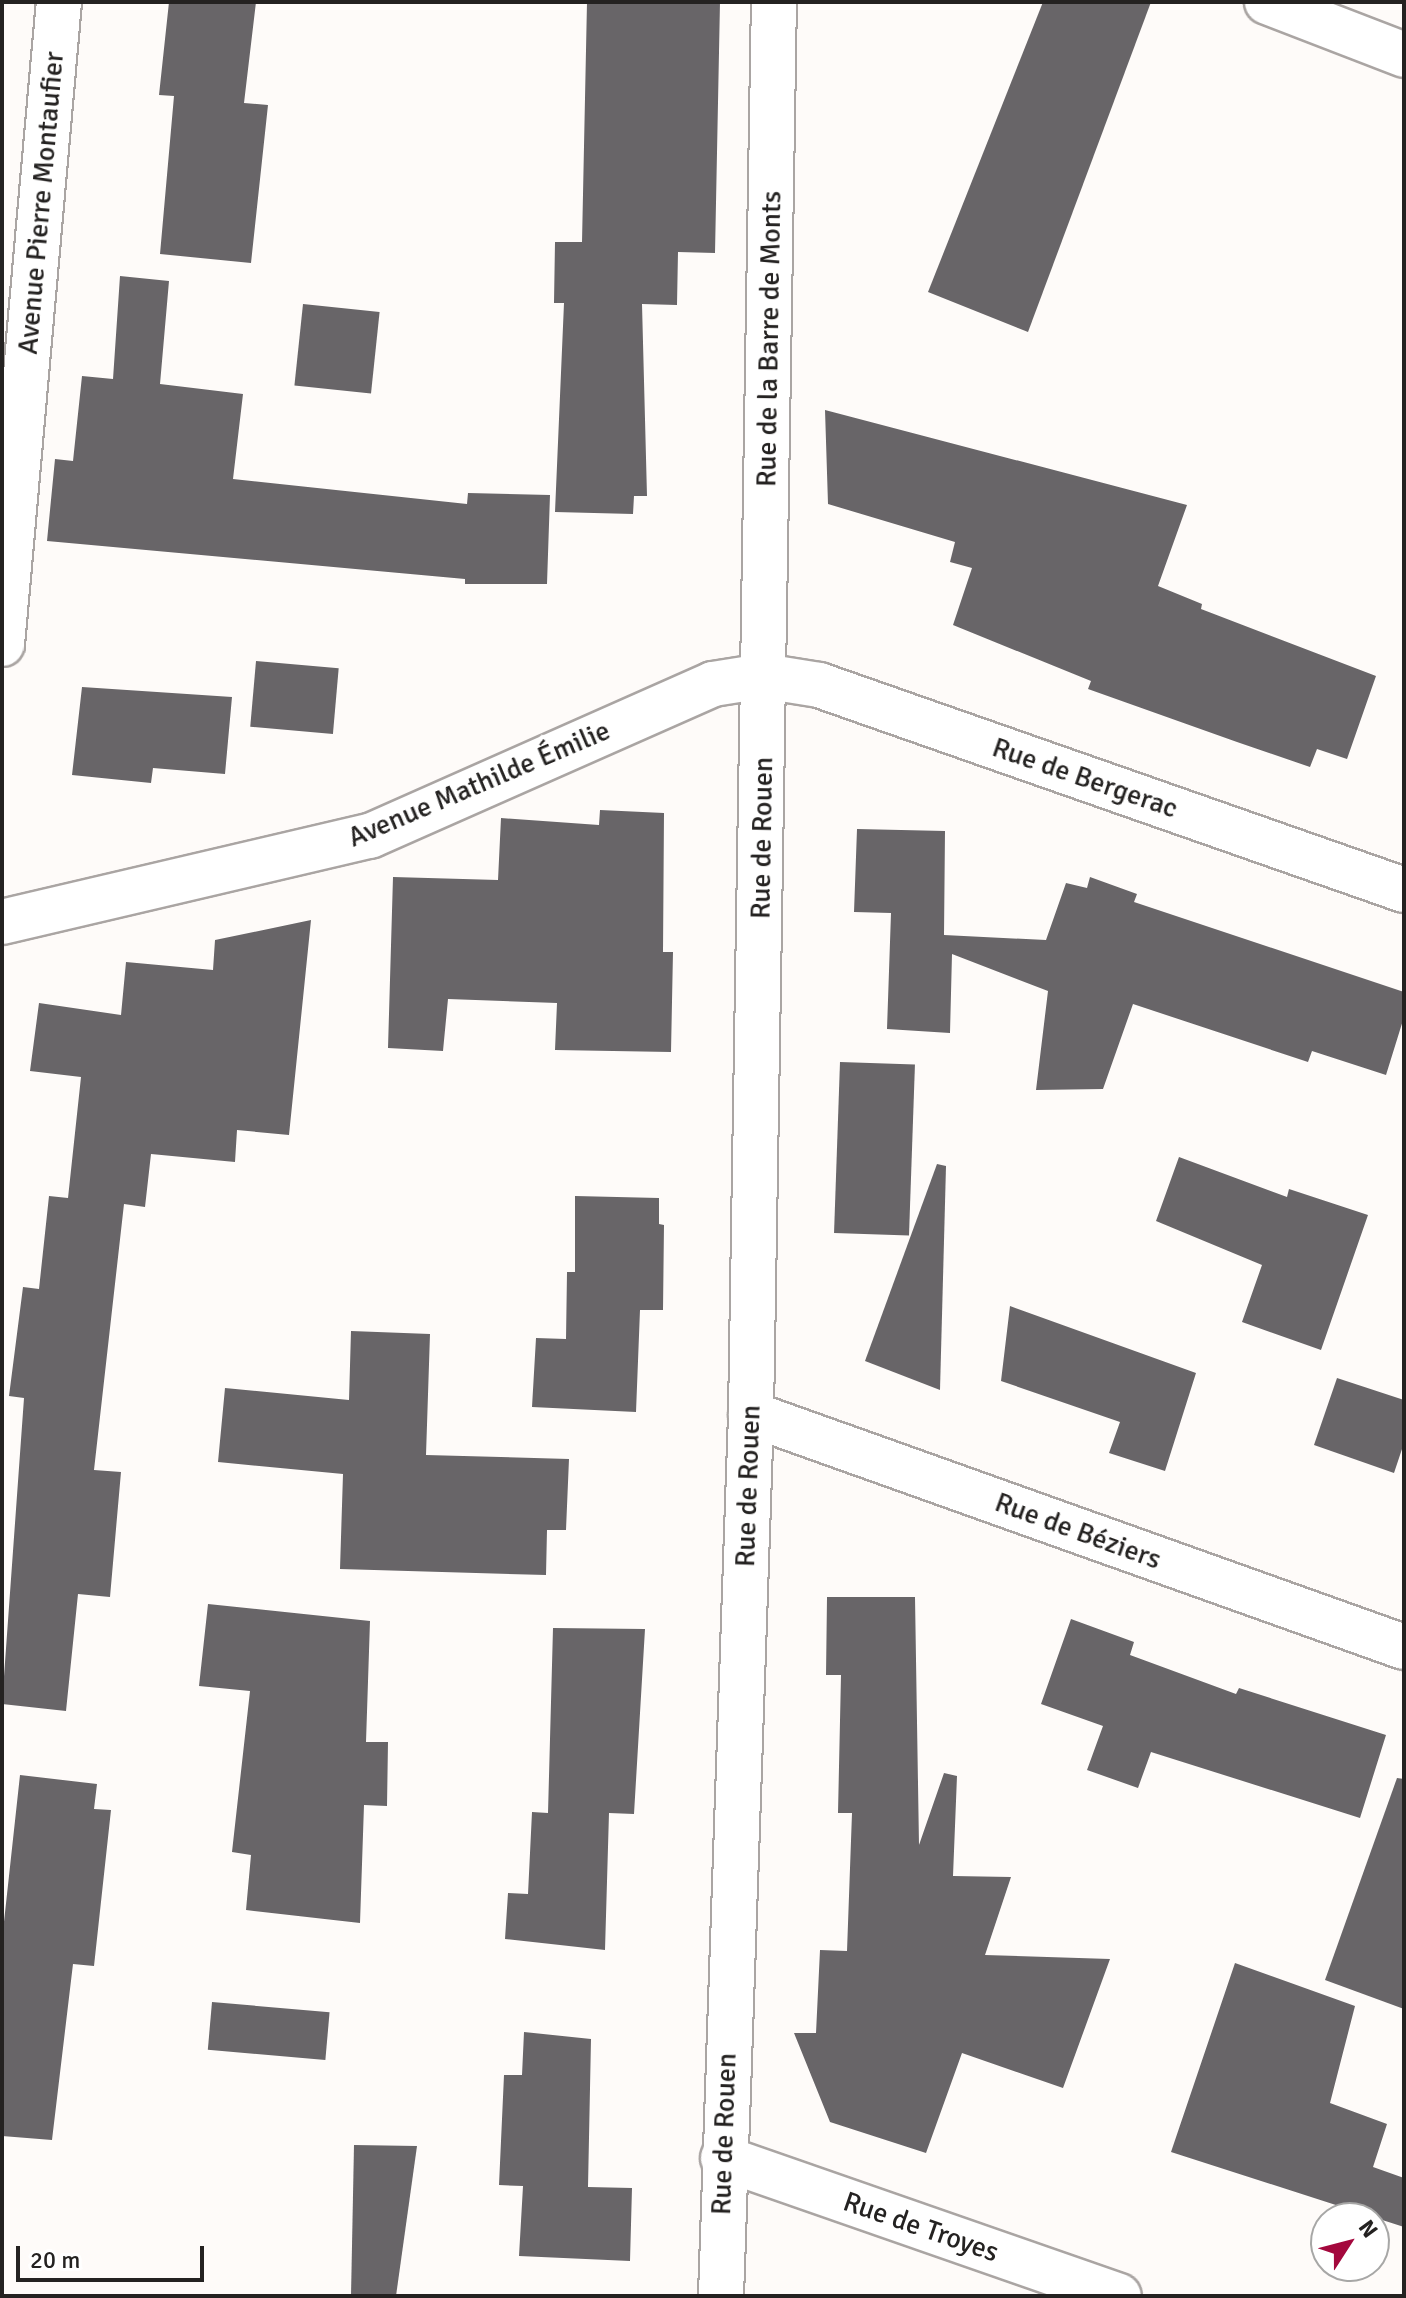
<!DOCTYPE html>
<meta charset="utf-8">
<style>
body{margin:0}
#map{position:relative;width:1406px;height:2298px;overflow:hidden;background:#fefbf9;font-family:Signika,sans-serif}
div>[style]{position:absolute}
.building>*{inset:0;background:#686568;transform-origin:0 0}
.roads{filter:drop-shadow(2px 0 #aaa5a3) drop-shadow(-2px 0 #aaa5a3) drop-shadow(0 2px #aaa5a3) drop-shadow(0 -2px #aaa5a3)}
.minor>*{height:44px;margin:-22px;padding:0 22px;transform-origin:22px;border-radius:22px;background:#fff}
span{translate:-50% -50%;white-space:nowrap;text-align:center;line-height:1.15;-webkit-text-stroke:8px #fff;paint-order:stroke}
.street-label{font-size:28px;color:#242221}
.frame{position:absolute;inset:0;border:4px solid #242221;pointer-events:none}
.north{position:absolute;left:1310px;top:2202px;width:80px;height:80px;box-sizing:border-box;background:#fff;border:2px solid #a7a7a6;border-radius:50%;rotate:54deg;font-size:22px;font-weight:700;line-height:32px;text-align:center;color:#242221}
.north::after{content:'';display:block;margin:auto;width:28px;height:36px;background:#a4083d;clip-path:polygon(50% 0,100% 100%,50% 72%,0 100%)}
.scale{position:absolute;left:16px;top:2246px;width:188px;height:36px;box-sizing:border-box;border:4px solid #242221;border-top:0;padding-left:10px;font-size:24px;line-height:28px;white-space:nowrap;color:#242221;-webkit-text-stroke:6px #fff;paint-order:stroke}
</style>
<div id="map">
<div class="building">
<div style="clip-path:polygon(169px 2px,256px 2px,244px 103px,268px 105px,251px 263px,160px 254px,174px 96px,159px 95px)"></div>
<div style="clip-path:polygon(587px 2px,720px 2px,715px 253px,678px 252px,677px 305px,642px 304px,647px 496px,634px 496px,633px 514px,555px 512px,564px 303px,554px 303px,555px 242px,582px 242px)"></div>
<div style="clip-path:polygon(1043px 2px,1151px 2px,1028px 332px,928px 292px)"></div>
<div style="clip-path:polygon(120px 276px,169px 281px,160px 384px,243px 394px,233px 479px,467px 504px,468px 493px,550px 495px,547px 584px,465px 584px,465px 579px,47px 541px,55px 459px,73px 461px,82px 376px,113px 379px)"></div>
<div style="left:303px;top:304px;width:77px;height:82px;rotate:6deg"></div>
<div style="clip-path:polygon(825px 410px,1187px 505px,1158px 586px,1202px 604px,1201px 609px,1376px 676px,1347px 759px,1317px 749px,1310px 767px,1237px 742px,1088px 689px,1091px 681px,953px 625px,972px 568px,950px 562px,955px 542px,828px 504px)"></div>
<div style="left:256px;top:661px;width:83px;height:66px;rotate:5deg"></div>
<div style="clip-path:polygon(82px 687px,232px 697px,225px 774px,153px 768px,151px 783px,72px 775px)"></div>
<div style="clip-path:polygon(600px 810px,664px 813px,663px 952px,673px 952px,671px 1052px,555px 1050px,557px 1003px,448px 999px,443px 1051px,388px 1048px,393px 877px,498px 880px,501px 818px,599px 825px)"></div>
<div style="clip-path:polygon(857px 829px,945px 831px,944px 935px,1046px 940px,1066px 883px,1087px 888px,1090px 877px,1137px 894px,1134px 902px,1404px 992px,1404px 1017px,1386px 1075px,1312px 1051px,1308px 1062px,1133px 1004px,1103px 1089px,1036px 1090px,1048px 991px,952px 954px,950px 1033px,887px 1029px,891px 913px,854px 912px)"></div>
<div style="clip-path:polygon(311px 920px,289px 1135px,237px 1130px,235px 1162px,151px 1154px,145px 1207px,124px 1204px,94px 1470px,121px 1472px,110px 1597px,78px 1594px,66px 1711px,2px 1704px,24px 1398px,9px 1396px,23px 1287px,39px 1289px,49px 1196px,68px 1198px,81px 1077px,30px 1071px,39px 1003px,121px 1015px,126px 962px,213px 970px,215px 940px)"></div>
<div style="left:840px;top:1062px;width:75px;height:171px;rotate:2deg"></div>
<div style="clip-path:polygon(1179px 1157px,1287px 1197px,1289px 1189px,1368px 1215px,1321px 1350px,1242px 1322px,1262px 1265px,1156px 1221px)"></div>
<div style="clip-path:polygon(937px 1164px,946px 1166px,940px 1390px,865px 1361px)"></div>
<div style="clip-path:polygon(575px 1196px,659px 1198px,659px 1224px,664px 1225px,663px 1310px,640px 1310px,636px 1412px,532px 1407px,536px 1338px,566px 1339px,567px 1272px,575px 1272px)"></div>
<div style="clip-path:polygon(1010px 1306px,1196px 1373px,1165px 1471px,1109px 1453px,1120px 1422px,1001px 1381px)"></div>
<div style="clip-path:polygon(351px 1331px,430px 1334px,426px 1455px,569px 1459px,566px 1530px,547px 1530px,546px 1575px,340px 1569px,343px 1474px,218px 1462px,225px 1388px,349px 1400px)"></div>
<div style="clip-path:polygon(1337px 1378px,1404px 1400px,1404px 1443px,1394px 1473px,1314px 1445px)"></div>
<div style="clip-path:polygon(827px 1597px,915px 1597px,919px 1845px,944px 1773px,957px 1776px,953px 1876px,1011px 1877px,985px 1955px,1110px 1959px,1063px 2088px,962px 2053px,926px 2153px,830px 2122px,794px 2033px,816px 2033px,820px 1950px,847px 1951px,852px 1813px,838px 1813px,841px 1675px,826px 1675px)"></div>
<div style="clip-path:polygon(208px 1604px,370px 1621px,366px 1742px,388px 1742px,387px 1806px,364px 1805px,360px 1923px,246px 1910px,251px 1855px,232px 1852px,250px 1691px,199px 1686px)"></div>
<div style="clip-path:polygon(1071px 1619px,1134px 1642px,1130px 1655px,1236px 1694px,1239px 1688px,1386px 1735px,1360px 1818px,1151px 1752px,1138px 1788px,1087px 1770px,1103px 1726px,1041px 1704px)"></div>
<div style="clip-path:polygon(553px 1628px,645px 1629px,634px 1814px,609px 1813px,605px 1950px,505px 1939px,508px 1893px,528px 1894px,532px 1812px,548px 1813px)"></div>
<div style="clip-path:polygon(20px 1775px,97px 1784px,94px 1809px,111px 1810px,94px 1966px,73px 1964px,52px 2140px,2px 2136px,2px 1940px)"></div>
<div style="clip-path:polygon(1397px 1778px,1404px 1779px,1404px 2009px,1325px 1980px)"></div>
<div style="clip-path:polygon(1235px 1963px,1355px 2006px,1330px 2103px,1387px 2124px,1373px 2167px,1404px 2178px,1404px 2227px,1171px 2152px)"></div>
<div style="left:212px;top:2002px;width:118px;height:48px;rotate:5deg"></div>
<div style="clip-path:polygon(524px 2032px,591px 2039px,588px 2187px,632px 2188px,630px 2261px,519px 2256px,523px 2186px,499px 2185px,504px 2075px,522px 2075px)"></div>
<div style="clip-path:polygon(354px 2145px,417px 2146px,396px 2296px,351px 2296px)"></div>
</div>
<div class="roads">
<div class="minor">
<div style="left:1267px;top:2px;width:147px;rotate:21.1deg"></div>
<div style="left:2px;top:644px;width:645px;rotate:-84.93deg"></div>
<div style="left:2px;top:922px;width:378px;rotate:-13.2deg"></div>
<div style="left:370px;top:836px;width:375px;rotate:-23.9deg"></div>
<div style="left:713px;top:684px;width:51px;rotate:-9.1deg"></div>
<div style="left:763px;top:676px;width:57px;rotate:9.1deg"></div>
<div style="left:819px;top:685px;width:620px;rotate:19.31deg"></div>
<div style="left:751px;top:1414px;width:693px;rotate:19.64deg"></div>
<div style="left:723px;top:2158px;width:419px;rotate:19.2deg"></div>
<div style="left:721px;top:2296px;width:883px;rotate:-88.05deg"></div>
<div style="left:751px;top:1414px;width:1412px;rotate:-89.07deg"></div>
</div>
</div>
<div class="street-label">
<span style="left:41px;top:203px;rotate:-85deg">Avenue Pierre Montaufier</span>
<span style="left:769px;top:339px;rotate:-89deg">Rue de la Barre de Monts</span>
<span style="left:1085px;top:778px;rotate:19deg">Rue de Bergerac</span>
<span style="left:479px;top:784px;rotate:-23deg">Avenue Mathilde Émilie</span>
<span style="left:762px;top:838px;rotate:-89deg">Rue de Rouen</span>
<span style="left:748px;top:1486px;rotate:-88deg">Rue de Rouen</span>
<span style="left:1078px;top:1531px;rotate:20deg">Rue de Béziers</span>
<span style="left:724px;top:2134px;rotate:-88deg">Rue de Rouen</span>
<span style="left:921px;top:2227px;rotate:19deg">Rue de Troyes</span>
</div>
<div class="frame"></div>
<div class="north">N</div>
<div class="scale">20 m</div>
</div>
